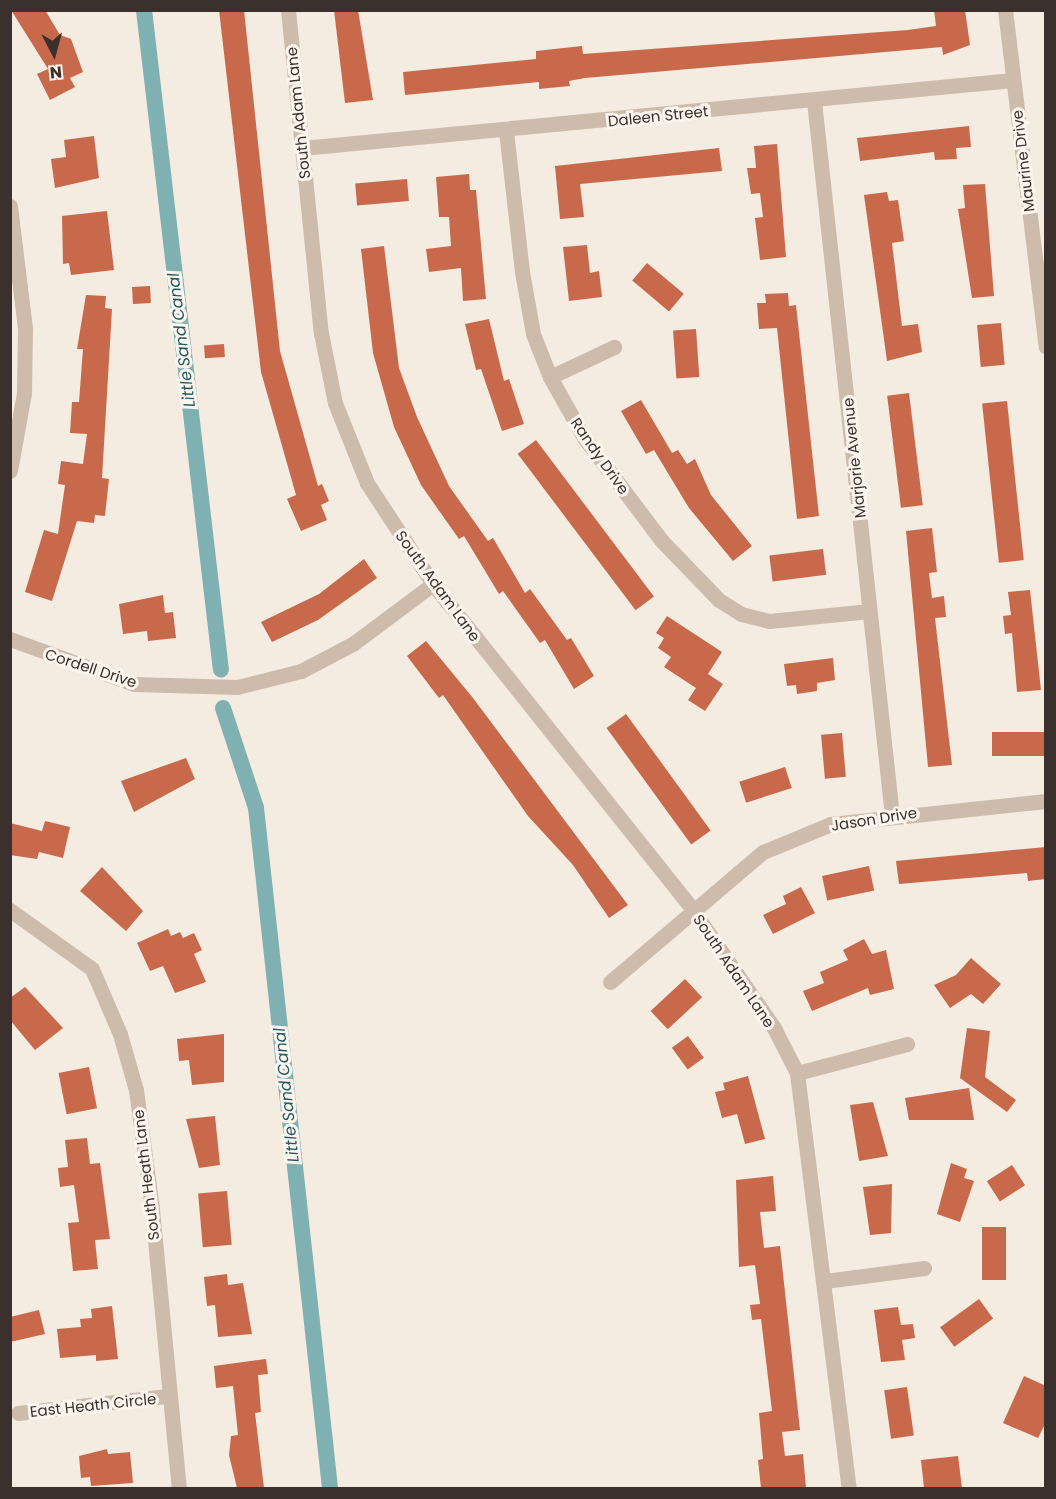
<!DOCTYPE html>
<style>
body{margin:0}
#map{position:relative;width:1056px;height:1499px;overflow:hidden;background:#f4ebe1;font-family:Poppins,sans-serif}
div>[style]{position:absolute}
.canal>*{height:16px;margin:-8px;padding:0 8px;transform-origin:8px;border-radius:8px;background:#7fb0b2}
.building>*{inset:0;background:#c8694b;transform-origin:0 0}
.minor>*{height:15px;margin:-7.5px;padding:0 7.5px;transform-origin:7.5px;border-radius:7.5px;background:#cdbbac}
span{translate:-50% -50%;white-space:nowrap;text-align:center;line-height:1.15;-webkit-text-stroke:6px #fbf5ee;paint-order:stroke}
.street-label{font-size:15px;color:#3b302b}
.water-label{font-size:16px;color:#1f5a5e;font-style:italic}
.frame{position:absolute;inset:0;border:12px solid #3b302b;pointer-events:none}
.north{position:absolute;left:24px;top:24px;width:60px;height:60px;-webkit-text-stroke:4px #fbf5ee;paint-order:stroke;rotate:174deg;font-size:16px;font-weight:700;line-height:24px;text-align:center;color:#3b302b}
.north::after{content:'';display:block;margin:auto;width:21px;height:27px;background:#3b302b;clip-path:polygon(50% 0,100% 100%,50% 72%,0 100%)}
</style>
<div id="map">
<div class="canal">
<div style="left:144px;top:10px;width:664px;rotate:83.35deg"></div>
<div style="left:223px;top:708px;width:105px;rotate:71.7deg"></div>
<div style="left:256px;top:808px;width:684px;rotate:83.79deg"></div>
</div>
<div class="building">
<div style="clip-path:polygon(11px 10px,45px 10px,60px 35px,71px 39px,83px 72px,70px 78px,75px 87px,50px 100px,37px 74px,48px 69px)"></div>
<div style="clip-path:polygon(219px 10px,244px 10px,280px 351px,318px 486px,322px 484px,329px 501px,321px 505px,327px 520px,301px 531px,287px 499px,296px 495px,261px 372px)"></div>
<div style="clip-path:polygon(334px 10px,358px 10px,373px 100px,345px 103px)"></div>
<div style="clip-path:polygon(934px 10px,965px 10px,970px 45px,943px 55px,942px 47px,585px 78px,569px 81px,570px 86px,539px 89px,539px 82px,405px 95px,403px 72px,536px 59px,536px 51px,582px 46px,583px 54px,908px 30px,936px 26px)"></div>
<div style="clip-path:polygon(969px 126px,971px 147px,956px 148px,957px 159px,935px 160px,934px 152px,860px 161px,857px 138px)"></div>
<div style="clip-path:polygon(94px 136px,99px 178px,55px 188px,51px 159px,66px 157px,64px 140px)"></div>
<div style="clip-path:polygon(777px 144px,786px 257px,760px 260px,755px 218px,763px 217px,760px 193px,751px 194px,747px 168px,756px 168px,754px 146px)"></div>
<div style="clip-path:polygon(719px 148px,722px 171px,580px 184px,584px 217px,560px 219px,555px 166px)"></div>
<div style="clip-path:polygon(469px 174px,470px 190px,476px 190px,486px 299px,463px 301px,461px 268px,429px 272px,426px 249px,451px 246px,449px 217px,439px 217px,436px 177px)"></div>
<div style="left:407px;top:179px;width:22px;height:52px;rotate:85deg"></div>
<div style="clip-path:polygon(985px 184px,994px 296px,972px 298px,958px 209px,965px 208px,963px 185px)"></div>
<div style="clip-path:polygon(887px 192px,889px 201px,898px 200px,904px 241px,892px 243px,902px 326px,918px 324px,922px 352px,887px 361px,864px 195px)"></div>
<div style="clip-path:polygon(107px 211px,114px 270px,71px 275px,69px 263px,63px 264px,62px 216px)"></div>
<div style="clip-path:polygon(587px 245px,590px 273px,599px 271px,602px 297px,569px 301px,563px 247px)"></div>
<div style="clip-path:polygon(384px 246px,399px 368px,417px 417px,449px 486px,488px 541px,493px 538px,525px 593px,530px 589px,567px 640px,571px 638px,594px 676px,574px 689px,545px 640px,540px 643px,503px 591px,499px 594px,464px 536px,459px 539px,421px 485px,394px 427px,373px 353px,361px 249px)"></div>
<div style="left:647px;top:263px;width:48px;height:23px;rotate:40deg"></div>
<div style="left:150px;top:286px;width:17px;height:18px;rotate:87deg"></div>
<div style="clip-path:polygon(788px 293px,789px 306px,796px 305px,819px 516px,797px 519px,777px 328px,759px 329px,757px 303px,766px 303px,765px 294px)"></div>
<div style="clip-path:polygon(86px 295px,106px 296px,105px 308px,112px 309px,102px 478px,109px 479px,105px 516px,95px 515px,94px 523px,77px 521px,52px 601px,25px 592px,44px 530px,58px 534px,65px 485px,58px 484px,61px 461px,83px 464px,87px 434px,70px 433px,72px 402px,79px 402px,83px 349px,77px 349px)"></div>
<div style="clip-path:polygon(489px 319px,504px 381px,509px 379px,524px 424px,502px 431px,481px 369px,476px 370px,465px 324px)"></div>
<div style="left:1001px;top:323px;width:42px;height:24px;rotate:85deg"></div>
<div style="left:696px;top:329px;width:48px;height:23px;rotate:86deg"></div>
<div style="left:224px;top:344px;width:13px;height:20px;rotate:86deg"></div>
<div style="left:909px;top:393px;width:113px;height:22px;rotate:83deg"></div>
<div style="clip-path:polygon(641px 400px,672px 453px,678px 450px,687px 464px,695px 459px,711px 495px,752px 546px,733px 561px,689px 508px,654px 450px,646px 454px,621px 411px)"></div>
<div style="left:1007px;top:401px;width:160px;height:25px;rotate:84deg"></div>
<div style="left:536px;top:440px;width:196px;height:23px;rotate:53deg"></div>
<div style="clip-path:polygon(932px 528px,937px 572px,929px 573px,932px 598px,944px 596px,946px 617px,935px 618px,952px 765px,928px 767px,906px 531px)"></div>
<div style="left:823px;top:549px;width:26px;height:54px;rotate:83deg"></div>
<div style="clip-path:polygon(364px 559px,377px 578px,318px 620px,272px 642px,261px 622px,319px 594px)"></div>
<div style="clip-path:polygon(1030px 590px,1041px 690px,1017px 692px,1012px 633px,1005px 634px,1003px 616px,1011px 615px,1008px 592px)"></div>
<div style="clip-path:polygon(163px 595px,165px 613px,173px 612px,176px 638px,148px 641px,147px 631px,123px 634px,119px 604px)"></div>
<div style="clip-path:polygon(667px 616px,722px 652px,708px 674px,723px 684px,705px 711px,688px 700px,696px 688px,664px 667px,671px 657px,658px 648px,664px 638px,656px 633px)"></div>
<div style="clip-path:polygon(426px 641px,473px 698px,628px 905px,609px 918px,573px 865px,528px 816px,443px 695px,439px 698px,407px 656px)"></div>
<div style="clip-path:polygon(833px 658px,835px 680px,817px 683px,817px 691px,797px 694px,796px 685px,787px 686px,784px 664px)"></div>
<div style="left:626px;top:714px;width:144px;height:24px;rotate:54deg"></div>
<div style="left:1046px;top:732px;width:24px;height:54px;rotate:90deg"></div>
<div style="left:842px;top:733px;width:44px;height:21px;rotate:85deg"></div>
<div style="clip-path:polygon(186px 758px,195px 779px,134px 812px,121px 781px)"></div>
<div style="left:785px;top:767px;width:22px;height:48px;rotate:72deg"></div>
<div style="clip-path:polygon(45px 821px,70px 827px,63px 858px,39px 852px,37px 859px,10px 855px,10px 823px,42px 831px)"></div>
<div style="clip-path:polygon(1046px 847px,1046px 879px,1028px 881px,1027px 873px,899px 884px,896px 861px)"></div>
<div style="left:869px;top:866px;width:25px;height:48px;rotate:78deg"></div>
<div style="clip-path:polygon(102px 867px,143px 911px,126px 931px,80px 891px)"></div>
<div style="clip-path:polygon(801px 887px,815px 913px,773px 934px,763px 915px,786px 904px,783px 896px)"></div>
<div style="clip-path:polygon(168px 929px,171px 936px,180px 932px,183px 938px,194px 933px,202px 950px,194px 954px,206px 982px,175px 993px,163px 966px,150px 971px,137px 943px)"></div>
<div style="clip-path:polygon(864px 939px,872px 954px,886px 950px,894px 989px,870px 995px,868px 988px,812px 1011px,803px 991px,824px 983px,820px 972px,848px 960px,843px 950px)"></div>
<div style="clip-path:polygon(971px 958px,1001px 984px,983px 1004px,971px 994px,950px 1008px,934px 985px,956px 975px)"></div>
<div style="left:685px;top:979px;width:25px;height:47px;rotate:47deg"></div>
<div style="clip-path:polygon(25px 987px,63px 1028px,35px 1050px,10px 1020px,10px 998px)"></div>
<div style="clip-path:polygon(967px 1028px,990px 1031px,985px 1077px,1016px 1100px,1007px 1112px,960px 1078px)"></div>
<div style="clip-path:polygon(224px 1034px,224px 1082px,192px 1085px,189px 1060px,179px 1061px,177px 1039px)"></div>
<div style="left:688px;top:1036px;width:27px;height:20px;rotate:54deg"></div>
<div style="left:89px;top:1067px;width:42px;height:31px;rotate:79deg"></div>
<div style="clip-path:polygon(748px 1076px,765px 1139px,745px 1144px,737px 1114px,722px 1118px,715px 1092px,725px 1090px,723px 1083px)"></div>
<div style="clip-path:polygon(969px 1088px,974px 1120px,909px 1120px,905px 1098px)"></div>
<div style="clip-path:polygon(873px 1102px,888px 1156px,859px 1161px,850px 1105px)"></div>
<div style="clip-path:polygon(215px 1116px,220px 1165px,199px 1168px,186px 1119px)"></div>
<div style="clip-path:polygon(87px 1138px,90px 1164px,100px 1163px,110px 1239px,95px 1240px,98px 1269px,73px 1271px,68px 1223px,79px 1222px,74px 1185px,60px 1187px,58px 1168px,68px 1167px,65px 1140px)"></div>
<div style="clip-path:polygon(951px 1163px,967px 1169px,964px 1178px,974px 1181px,960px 1222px,937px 1214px)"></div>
<div style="left:1012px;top:1165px;width:24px;height:30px;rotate:57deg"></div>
<div style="clip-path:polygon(773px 1176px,776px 1211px,760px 1212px,764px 1248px,780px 1246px,800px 1430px,782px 1432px,785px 1456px,803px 1454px,806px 1488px,761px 1488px,758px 1460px,763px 1459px,759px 1413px,772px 1411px,761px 1319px,752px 1320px,750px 1305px,760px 1304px,755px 1265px,739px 1267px,736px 1180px)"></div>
<div style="clip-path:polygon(892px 1184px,891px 1233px,870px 1235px,863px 1187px)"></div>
<div style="left:227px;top:1191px;width:54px;height:29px;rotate:85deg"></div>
<div style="left:1006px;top:1227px;width:53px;height:24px;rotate:90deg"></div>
<div style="clip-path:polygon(227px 1274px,228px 1285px,243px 1283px,252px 1334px,218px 1337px,215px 1305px,207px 1306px,204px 1277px)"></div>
<div style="left:979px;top:1299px;width:24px;height:48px;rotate:54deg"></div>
<div style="clip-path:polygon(112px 1306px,118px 1359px,96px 1361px,96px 1355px,60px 1358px,57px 1329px,81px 1327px,80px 1319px,92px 1318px,91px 1309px)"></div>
<div style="clip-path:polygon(898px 1307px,901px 1325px,913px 1324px,915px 1338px,902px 1340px,905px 1360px,881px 1362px,874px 1310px)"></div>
<div style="clip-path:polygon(39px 1310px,45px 1334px,10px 1342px,10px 1317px)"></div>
<div style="clip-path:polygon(266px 1359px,268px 1374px,258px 1375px,261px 1412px,255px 1413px,264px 1488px,237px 1488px,229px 1455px,231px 1436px,238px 1435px,233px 1386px,216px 1388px,214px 1366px)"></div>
<div style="clip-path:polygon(1024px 1376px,1046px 1386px,1046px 1422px,1038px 1438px,1003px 1423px)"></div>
<div style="left:907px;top:1387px;width:49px;height:23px;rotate:82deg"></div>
<div style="clip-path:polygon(107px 1449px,108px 1454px,130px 1452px,133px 1483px,91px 1486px,90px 1477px,81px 1478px,79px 1456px)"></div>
<div style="clip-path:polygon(958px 1456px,962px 1488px,924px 1488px,921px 1460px)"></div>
</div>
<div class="minor">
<div style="left:288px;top:10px;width:325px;rotate:84.2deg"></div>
<div style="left:321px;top:333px;width:71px;rotate:78.7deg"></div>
<div style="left:335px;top:403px;width:86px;rotate:68.2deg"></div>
<div style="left:367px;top:483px;width:121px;rotate:56.8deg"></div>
<div style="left:433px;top:584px;width:416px;rotate:51.4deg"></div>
<div style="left:692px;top:909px;width:145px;rotate:55.4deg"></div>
<div style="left:774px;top:1028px;width:51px;rotate:62.9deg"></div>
<div style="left:797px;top:1073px;width:418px;rotate:82.9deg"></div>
<div style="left:1005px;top:10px;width:339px;rotate:83.1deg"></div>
<div style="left:814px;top:101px;width:718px;rotate:83.77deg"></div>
<div style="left:506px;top:131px;width:142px;rotate:83.5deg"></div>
<div style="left:522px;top:272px;width:63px;rotate:79.9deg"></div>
<div style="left:533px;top:334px;width:46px;rotate:68.4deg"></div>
<div style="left:550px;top:377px;width:71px;rotate:60.6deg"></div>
<div style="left:585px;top:439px;width:126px;rotate:53deg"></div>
<div style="left:661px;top:540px;width:83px;rotate:46deg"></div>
<div style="left:719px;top:600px;width:26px;rotate:32deg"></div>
<div style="left:741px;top:614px;width:29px;rotate:14deg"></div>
<div style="left:769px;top:621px;width:101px;rotate:-5.7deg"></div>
<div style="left:302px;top:148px;width:714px;rotate:-5.46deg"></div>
<div style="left:10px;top:206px;width:124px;rotate:83deg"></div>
<div style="left:25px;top:329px;width:64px;rotate:90.9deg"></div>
<div style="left:24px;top:393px;width:79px;rotate:100.2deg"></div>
<div style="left:550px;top:377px;width:71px;rotate:-25.1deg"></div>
<div style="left:10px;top:639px;width:132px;rotate:19.9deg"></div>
<div style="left:134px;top:684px;width:103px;rotate:1.7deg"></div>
<div style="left:237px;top:687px;width:66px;rotate:-14deg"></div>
<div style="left:301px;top:671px;width:60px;rotate:-27.8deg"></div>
<div style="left:354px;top:643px;width:99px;rotate:-36.8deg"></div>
<div style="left:10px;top:910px;width:101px;rotate:35.7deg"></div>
<div style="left:92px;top:969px;width:71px;rotate:66.7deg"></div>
<div style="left:120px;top:1034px;width:58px;rotate:74.1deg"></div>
<div style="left:136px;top:1090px;width:120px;rotate:82.3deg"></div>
<div style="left:152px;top:1209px;width:280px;rotate:84.5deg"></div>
<div style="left:610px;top:982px;width:201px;rotate:-40.4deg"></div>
<div style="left:763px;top:852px;width:74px;rotate:-22.4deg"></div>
<div style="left:831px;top:824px;width:216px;rotate:-6.1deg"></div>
<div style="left:797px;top:1073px;width:114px;rotate:-14.8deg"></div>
<div style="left:825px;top:1281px;width:100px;rotate:-7.5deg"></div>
<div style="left:18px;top:1413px;width:151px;rotate:-6.5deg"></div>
</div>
<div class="street-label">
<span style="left:298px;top:113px;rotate:-96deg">South Adam Lane</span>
<span style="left:658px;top:116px;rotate:-6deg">Daleen Street</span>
<span style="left:1023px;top:161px;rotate:-97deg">Maurine Drive</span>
<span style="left:600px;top:456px;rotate:55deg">Randy Drive</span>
<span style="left:854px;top:458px;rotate:-96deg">Marjorie Avenue</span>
<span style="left:438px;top:586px;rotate:54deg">South Adam Lane</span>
<span style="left:91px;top:668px;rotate:18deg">Cordell Drive</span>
<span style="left:874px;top:819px;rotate:-9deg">Jason Drive</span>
<span style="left:734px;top:971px;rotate:56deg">South Adam Lane</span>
<span style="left:146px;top:1175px;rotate:-97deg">South Heath Lane</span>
<span style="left:93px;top:1405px;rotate:-6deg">East Heath Circle</span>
</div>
<div class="water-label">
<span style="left:182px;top:340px;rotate:-97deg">Little Sand Canal</span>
<span style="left:287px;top:1095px;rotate:-96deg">Little Sand Canal</span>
</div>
<div class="frame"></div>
<div class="north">N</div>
</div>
